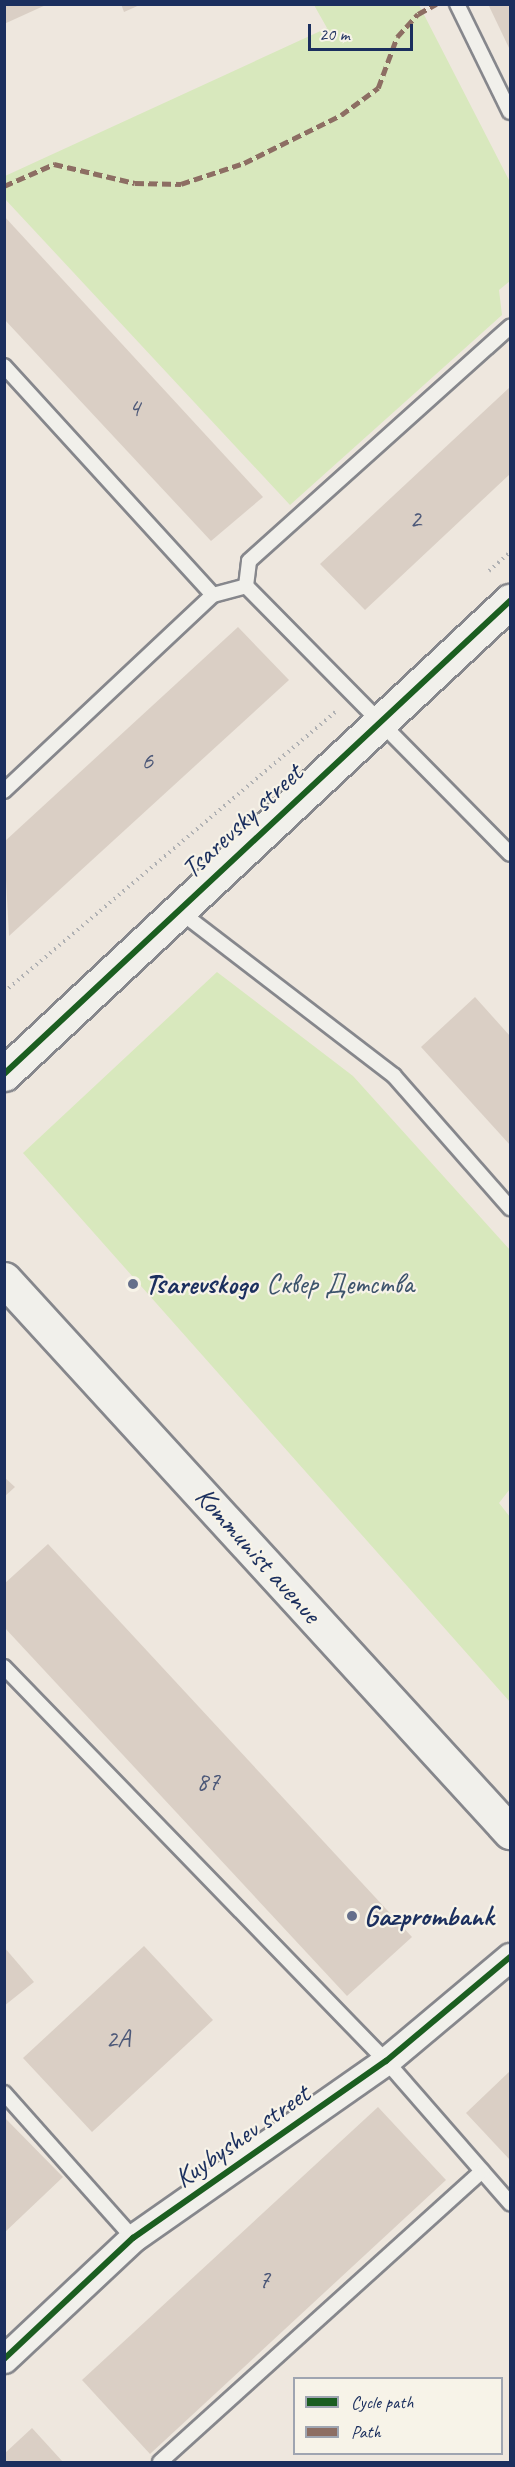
<!DOCTYPE html>
<meta charset="utf-8">
<style>
body{margin:0}
#map{position:relative;width:515px;height:2467px;overflow:hidden;background:#eee7de;font-family:Caveat,sans-serif}
div>[style]{position:absolute}
.green>*{inset:0;background:#d8e8bd}
.building>*{inset:0;background:#dacfc5}
.path>*{height:4px;margin-top:-2px;transform-origin:0;background:repeating-linear-gradient(90deg,#b0b1b3 0 1.5px,transparent 0 6px)}
.roads{filter:drop-shadow(2px 0 #86878c) drop-shadow(-2px 0 #86878c) drop-shadow(0 2px #86878c) drop-shadow(0 -2px #86878c)}
.lane>*{height:14px;margin:-7px;padding:0 7px;transform-origin:7px;border-radius:7px;background:#f1f0eb}
.street>*{height:27px;margin:-13.5px;padding:0 13.5px;transform-origin:13.5px;border-radius:13.5px;background:#f1f0eb}
.secondary>*{height:33px;margin:-16.5px;padding:0 16.5px;transform-origin:16.5px;border-radius:16.5px;background:#f1f0eb}
.primary>*{height:33px;margin:-16.5px;padding:0 16.5px;transform-origin:16.5px;border-radius:16.5px;background:#f1f0eb}
.quiet>*{height:4.5px;margin-top:-2.25px;transform-origin:0;background:repeating-linear-gradient(90deg,#8d6e63 0 9px,transparent 0 13.5px)}
.cycleway>*{height:6px;margin:-3px;padding:0 3px;transform-origin:3px;border-radius:3px;background:#1b5e20}
.dots>*{width:16px;height:16px;translate:-50% -50%;box-sizing:border-box;border:3px solid #f7f3e8;border-radius:50%}
span{translate:-50% -50%;white-space:nowrap;text-align:center;line-height:1.15;-webkit-text-stroke:4.5px #f7f3e8;paint-order:stroke}
.number-label{font-size:26px;color:#4c5878}
.number-label span{-webkit-text-stroke-width:0}
.street-label{font-size:28px;color:#1b2f5e}
.poi-label{font-size:28px;color:#1b2f5e;font-weight:700}
.left{translate:0 -50%;text-align:left}
.park-label{font-size:28px;color:#3d546c}
.frame{position:absolute;inset:0;border:6px solid #1b2f5e;pointer-events:none}
.legend{position:absolute;left:293px;top:2377px;width:210px;height:78px;box-sizing:border-box;background:#f7f3e8;border:2px solid #9fa5b1;margin:0;padding:8px 10px;list-style:none;font-size:18px;color:#1b2f5e}
.legend li{display:flex;align-items:center;gap:12px;height:30px}
.legend b{width:30px;border:2px solid #9fa5b1}
.scale{position:absolute;left:308px;top:24px;width:105px;height:27px;box-sizing:border-box;border:3px solid #1b2f5e;border-top:0;padding-left:8px;font-size:18px;line-height:21px;white-space:nowrap;color:#1b2f5e;-webkit-text-stroke:4px #f7f3e8;paint-order:stroke}
</style>
<div id="map">
<div class="green">
<div style="clip-path:polygon(314px 5px,419px 5px,510px 182px,510px 281px,499px 290px,502px 315px,290px 505px,5px 199px,5px 176px,327px 28px)"></div>
<div style="clip-path:polygon(217px 972px,353px 1076px,510px 1250px,510px 1489px,499px 1503px,510px 1517px,510px 1702px,23px 1153px)"></div>
</div>
<div class="building">
<div style="clip-path:polygon(4px 4px,48px 4px,4px 24px)"></div>
<div style="clip-path:polygon(121px 4px,142px 4px,124px 12px)"></div>
<div style="clip-path:polygon(488px 4px,510px 4px,510px 50px)"></div>
<div style="clip-path:polygon(4px 216px,263px 497px,211px 541px,4px 319px)"></div>
<div style="clip-path:polygon(510px 387px,510px 474px,365px 610px,320px 564px)"></div>
<div style="clip-path:polygon(238px 627px,289px 680px,9px 936px,4px 842px)"></div>
<div style="clip-path:polygon(475px 997px,510px 1036px,510px 1145px,421px 1047px)"></div>
<div style="clip-path:polygon(4px 1477px,15px 1487px,4px 1497px)"></div>
<div style="clip-path:polygon(48px 1544px,412px 1937px,347px 1996px,4px 1627px,4px 1584px)"></div>
<div style="clip-path:polygon(144px 1946px,213px 2020px,92px 2132px,23px 2058px)"></div>
<div style="clip-path:polygon(4px 1947px,34px 1982px,4px 2006px)"></div>
<div style="clip-path:polygon(510px 2071px,510px 2160px,466px 2113px)"></div>
<div style="clip-path:polygon(378px 2107px,446px 2180px,150px 2454px,82px 2380px)"></div>
<div style="clip-path:polygon(4px 2117px,63px 2177px,4px 2233px)"></div>
<div style="clip-path:polygon(32px 2428px,63px 2462px,4px 2462px,4px 2454px)"></div>
</div>
<div class="path">
<div style="left:489px;top:571px;width:28px;rotate:-42deg"></div>
<div style="left:4px;top:992px;width:434px;rotate:-40.2deg"></div>
</div>
<div class="roads">
<div class="lane">
<div style="left:457px;top:4px;width:120px;rotate:63.9deg"></div>
<div style="left:4px;top:366px;width:310px;rotate:47.6deg"></div>
<div style="left:246px;top:586px;width:25px;rotate:-83deg"></div>
<div style="left:249px;top:561px;width:351px;rotate:-41.9deg"></div>
<div style="left:4px;top:791px;width:287px;rotate:-43.2deg"></div>
<div style="left:213px;top:595px;width:34px;rotate:-15deg"></div>
<div style="left:246px;top:586px;width:376px;rotate:45.4deg"></div>
<div style="left:178px;top:910px;width:272px;rotate:37.5deg"></div>
<div style="left:394px;top:1076px;width:176px;rotate:48.7deg"></div>
<div style="left:4px;top:1667px;width:549px;rotate:45.89deg"></div>
<div style="left:386px;top:2061px;width:189px;rotate:48.9deg"></div>
<div style="left:4px;top:2093px;width:194px;rotate:48.3deg"></div>
<div style="left:160px;top:2462px;width:434px;rotate:-42.1deg"></div>
</div>
<div class="street">
<div style="left:4px;top:2359px;width:177px;rotate:-43.2deg"></div>
<div style="left:133px;top:2238px;width:309px;rotate:-35deg"></div>
<div style="left:386px;top:2061px;width:162px;rotate:-40deg"></div>
</div>
<div class="secondary">
<div style="left:4px;top:1074px;width:693px;rotate:-43.07deg"></div>
</div>
<div class="primary">
<div style="left:4px;top:1279px;width:750px;rotate:47.54deg"></div>
</div>
</div>
<div class="quiet">
<div style="left:4px;top:186px;width:55px;rotate:-23.7deg"></div>
<div style="left:54px;top:164px;width:83px;rotate:13.2deg"></div>
<div style="left:135px;top:183px;width:46px;rotate:1.2deg"></div>
<div style="left:181px;top:184px;width:66px;rotate:-18.4deg"></div>
<div style="left:244px;top:163px;width:108px;rotate:-26.3deg"></div>
<div style="left:341px;top:115px;width:46px;rotate:-36.1deg"></div>
<div style="left:378px;top:88px;width:54px;rotate:-69.6deg"></div>
<div style="left:397px;top:37px;width:31px;rotate:-48deg"></div>
<div style="left:418px;top:14px;width:21px;rotate:-29deg"></div>
</div>
<div class="cycleway">
<div style="left:4px;top:1074px;width:693px;rotate:-43.07deg"></div>
<div style="left:4px;top:2359px;width:177px;rotate:-43.2deg"></div>
<div style="left:133px;top:2238px;width:309px;rotate:-35deg"></div>
<div style="left:386px;top:2061px;width:162px;rotate:-40deg"></div>
</div>
<div class="dots">
<div style="left:133px;top:1284px;background:#656f8b"></div>
<div style="left:352px;top:1916px;background:#656f8b"></div>
</div>
<div class="number-label">
<span style="left:134px;top:408px">4</span>
<span style="left:415px;top:519px">2</span>
<span style="left:147px;top:761px">6</span>
<span style="left:208px;top:1782px">87</span>
<span style="left:118px;top:2039px">2А</span>
<span style="left:264px;top:2280px">7</span>
</div>
<div class="street-label">
<span style="left:242px;top:821px;rotate:-43deg">Tsarevsky street</span>
<span style="left:258px;top:1555px;rotate:48deg">Kommunist avenue</span>
<span style="left:242px;top:2136px;rotate:-35deg">Kuybyshev street</span>
</div>
<div class="poi-label">
<span class="left" style="left:145px;top:1284px">Tsarevskogo</span>
<span class="left" style="left:364px;top:1916px">Gazprombank</span>
</div>
<div class="park-label">
<span style="left:340px;top:1284px">Сквер Детства</span>
</div>
<div class="frame"></div>
<ul class="legend">
<li><b style="height:8px;background:#1b5e20"></b>Cycle path</li>
<li><b style="height:8px;background:#8d6e63"></b>Path</li>
</ul>
<div class="scale">20 m</div>
</div>
